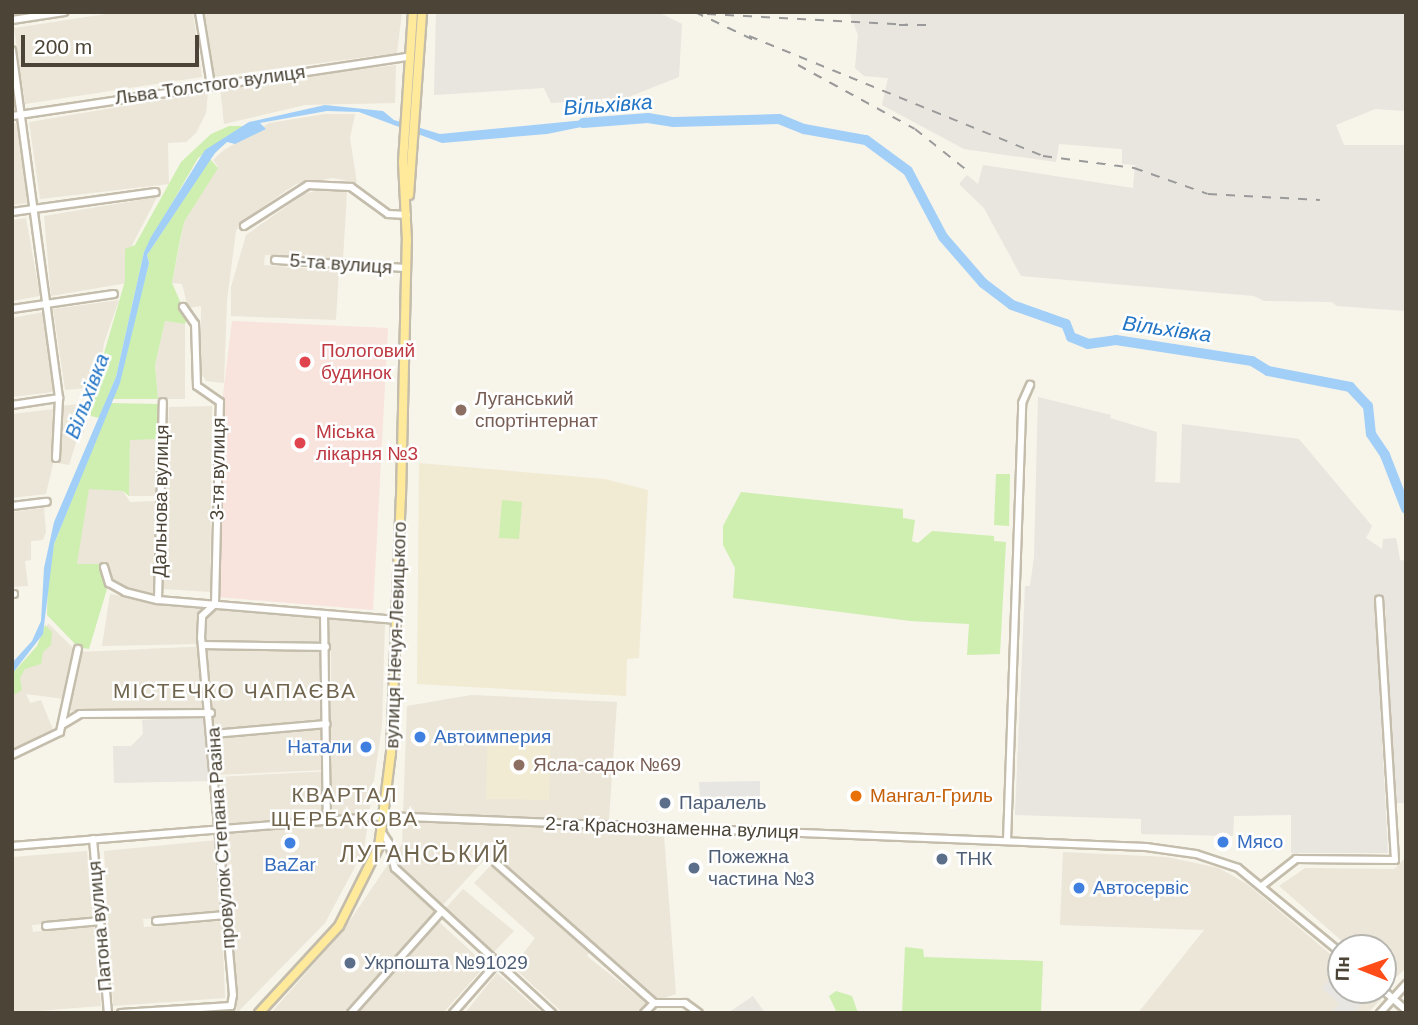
<!DOCTYPE html>
<meta charset="utf-8">
<style>
body{margin:0}
#map{position:relative;width:1418px;height:1025px;overflow:hidden;background:#f7f4ea;font-family:Helvetica,sans-serif}
div>[style]{position:absolute}
.residential>*{inset:0;background:#ebe6d8}
.industrial>*{inset:0;background:#e9e5df}
.education>*{inset:0;background:#f1ebd3}
.medical>*{inset:0;background:#f8e3dd}
.green>*{inset:0;background:#ceefb0}
.parking>*{inset:0;background:#e8e6e2}
.water>*{inset:0;background:#a2cff8}
.river>*{height:10px;margin:-5px;padding:0 5px;transform-origin:5px;border-radius:5px;background:#a2cff8}
.roads{filter:drop-shadow(2px 0 #c4bdac) drop-shadow(-2px 0 #c4bdac) drop-shadow(0 2px #c4bdac) drop-shadow(0 -2px #c4bdac)}
.minor>*{height:6px;margin:-3px;padding:0 3px;transform-origin:3px;border-radius:3px;background:#fff}
.major>*{height:8px;margin:-4px;padding:0 4px;transform-origin:4px;border-radius:4px;background:#ffea9b}
.rail>*{height:2px;margin-top:-1px;transform-origin:0;background:repeating-linear-gradient(90deg,#9a9a9a 0 9px,transparent 0 18px)}
.dots>*{width:19px;height:19px;translate:-50% -50%;box-sizing:border-box;border:4px solid #fff;border-radius:50%}
span{translate:-50% -50%;white-space:nowrap;text-align:center;line-height:1.15;-webkit-text-stroke:5px #fff;paint-order:stroke}
.street-label{font-size:19px;color:#4c4537}
.health-label{font-size:19px;color:#be3a42}
.left{translate:0 -50%;text-align:left}
.education-label{font-size:19px;color:#785e54}
.shop-label{font-size:19px;color:#366cbe}
.right{translate:-100% -50%;text-align:right}
.food-label{font-size:19px;color:#c56008}
.service-label{font-size:19px;color:#4e5e75}
.water-label{font-size:21px;color:#2375c5;font-style:italic}
.neighbourhood-label{font-size:21px;color:#70644d;letter-spacing:2px}
.quarter-label{font-size:23px;color:#70644d;letter-spacing:2px}
.frame{position:absolute;inset:0;border:14px solid #4c4537;pointer-events:none}
.north{position:absolute;left:1327px;top:934px;width:70px;height:70px;box-sizing:border-box;background:#fff;border:2px solid #b7b5af;border-radius:50%;rotate:271deg;font-size:19px;font-weight:700;line-height:28px;text-align:center;color:#4c4537}
.north::after{content:'';display:block;margin:auto;width:24px;height:32px;background:#ff4c19;clip-path:polygon(50% 0,100% 100%,50% 72%,0 100%)}
.scale{position:absolute;left:21px;top:35px;width:178px;height:32px;box-sizing:border-box;border:4px solid #4c4537;border-top:0;padding-left:9px;font-size:21px;line-height:24px;white-space:nowrap;color:#4c4537;-webkit-text-stroke:5px #fff;paint-order:stroke}
</style>
<div id="map">
<div class="residential">
<div style="clip-path:polygon(119px 12px,193px 12px,202px 77px,25px 104px,14px 28px)"></div>
<div style="clip-path:polygon(204px 12px,402px 12px,397px 53px,214px 77px)"></div>
<div style="clip-path:polygon(396px 65px,395px 103px,305px 105px,224px 124px,220px 87px)"></div>
<div style="clip-path:polygon(208px 92px,206px 113px,196px 133px,186px 142px,168px 143px,169px 184px,40px 199px,29px 122px)"></div>
<div style="clip-path:polygon(325px 114px,355px 114px,350px 138px,357px 183px,333px 178px,296px 184px,242px 221px,236px 231px,227px 300px,224px 383px,206px 381px,201px 373px,201px 306px,188px 308px,182px 284px,172px 283px,184px 222px,218px 167px,213px 160px,224px 150px,269px 123px)"></div>
<div style="clip-path:polygon(18px 123px,27px 203px,12px 205px,12px 124px)"></div>
<div style="clip-path:polygon(319px 190px,347px 192px,343px 260px,265px 255px,264px 265px,339px 271px,336px 320px,231px 316px,231px 287px,246px 235px,304px 194px)"></div>
<div style="clip-path:polygon(157px 197px,127px 255px,127px 283px,51px 296px,44px 216px)"></div>
<div style="clip-path:polygon(26px 218px,40px 296px,12px 301px,12px 220px)"></div>
<div style="clip-path:polygon(119px 300px,104px 343px,98px 387px,65px 390px,53px 309px)"></div>
<div style="clip-path:polygon(44px 312px,53px 392px,12px 397px,12px 318px)"></div>
<div style="clip-path:polygon(165px 321px,185px 324px,185px 399px,158px 399px,155px 365px)"></div>
<div style="clip-path:polygon(88px 403px,84px 433px,79px 433px,69px 465px,58px 463px,60px 406px)"></div>
<div style="clip-path:polygon(212px 406px,210px 592px,163px 589px,169px 407px)"></div>
<div style="clip-path:polygon(54px 409px,53px 464px,46px 494px,12px 498px,12px 414px)"></div>
<div style="clip-path:polygon(130px 439px,157px 439px,155px 496px,129px 496px)"></div>
<div style="clip-path:polygon(86px 488px,123px 491px,130px 502px,155px 501px,154px 594px,132px 591px,108px 578px,107px 564px,77px 564px)"></div>
<div style="clip-path:polygon(44px 508px,46px 532px,43px 540px,31px 541px,31px 560px,25px 561px,28px 586px,12px 587px,12px 512px)"></div>
<div style="clip-path:polygon(110px 594px,203px 609px,201px 644px,102px 646px)"></div>
<div style="clip-path:polygon(214px 607px,385px 622px,382px 725px,364px 850px,325px 923px,237px 1013px,217px 777px,331px 771px,331px 646px,205px 642px,204px 616px)"></div>
<div style="clip-path:polygon(48px 623px,73px 648px,64px 699px,26px 694px,30px 703px,41px 700px,54px 732px,12px 752px,12px 676px,40px 643px)"></div>
<div style="clip-path:polygon(210px 646px,325px 649px,325px 770px,217px 775px,212px 713px,68px 711px,79px 652px)"></div>
<div style="clip-path:polygon(471px 695px,617px 702px,609px 820px,663px 822px,676px 994px,655px 1001px,488px 856px,343px 1013px,271px 1013px,342px 932px,402px 844px,407px 706px)"></div>
<div style="clip-path:polygon(217px 840px,222px 913px,143px 919px,144px 927px,222px 921px,225px 998px,113px 1006px,104px 851px)"></div>
<div style="clip-path:polygon(87px 851px,93px 919px,32px 925px,33px 932px,94px 925px,101px 1006px,12px 1013px,12px 857px)"></div>
<div style="clip-path:polygon(1063px 852px,1167px 857px,1219px 868px,1247px 884px,1341px 963px,1341px 990px,1373px 990px,1382px 998px,1368px 1013px,1138px 1013px,1204px 930px,1060px 925px)"></div>
<div style="clip-path:polygon(1406px 857px,1406px 968px,1390px 983px,1383px 977px,1383px 948px,1350px 948px,1279px 886px,1305px 868px,1394px 869px)"></div>
<div style="clip-path:polygon(492px 864px,590px 951px,587px 956px,646px 1003px,636px 1013px,563px 1013px,513px 967px,535px 938px,474px 883px)"></div>
<div style="clip-path:polygon(463px 889px,514px 931px,493px 953px,444px 910px)"></div>
<div style="clip-path:polygon(438px 921px,486px 965px,443px 1013px,359px 1013px)"></div>
<div style="clip-path:polygon(497px 973px,542px 1013px,465px 1013px)"></div>
</div>
<div class="industrial">
<div style="clip-path:polygon(436px 12px,658px 12px,682px 24px,679px 77px,626px 98px,551px 103px,544px 88px,434px 95px)"></div>
<div style="clip-path:polygon(849px 12px,1406px 12px,1406px 111px,1375px 109px,1336px 125px,1344px 145px,1406px 145px,1406px 311px,1337px 306px,1332px 302px,1264px 301px,1254px 296px,1021px 276px,984px 208px,959px 184px,967px 175px,978px 184px,983px 165px,1133px 188px,1135px 165px,1122px 164px,1122px 149px,1059px 144px,1056px 162px,964px 149px,882px 105px,888px 78px,864px 76px,855px 68px,858px 35px)"></div>
<div style="clip-path:polygon(1038px 397px,1111px 415px,1110px 418px,1157px 432px,1155px 482px,1180px 483px,1182px 424px,1299px 439px,1372px 526px,1366px 538px,1382px 549px,1383px 539px,1396px 538px,1400px 560px,1406px 561px,1406px 803px,1396px 803px,1385px 604px,1375px 605px,1388px 853px,1291px 853px,1291px 815px,1234px 816px,1233px 836px,1141px 834px,1141px 819px,1015px 815px,1025px 586px,1030px 586px,1034px 557px)"></div>
<div style="clip-path:polygon(207px 716px,210px 781px,114px 783px,113px 746px,131px 746px,143px 734px,142px 720px)"></div>
<div style="clip-path:polygon(753px 996px,765px 1013px,728px 1013px)"></div>
</div>
<div class="education">
<div style="clip-path:polygon(419px 463px,605px 479px,648px 490px,639px 658px,627px 659px,626px 696px,417px 684px)"></div>
<div style="clip-path:polygon(488px 729px,551px 731px,549px 800px,486px 799px)"></div>
</div>
<div class="medical">
<div style="clip-path:polygon(232px 321px,388px 328px,373px 610px,217px 597px,222px 403px)"></div>
</div>
<div class="green">
<div style="clip-path:polygon(229px 126px,243px 126px,198px 158px,144px 252px,116px 377px,99px 418px,91px 416px,90px 403px,100px 388px,98px 374px,125px 281px,125px 249px,135px 245px,181px 162px,211px 134px)"></div>
<div style="clip-path:polygon(210px 159px,218px 168px,184px 222px,179px 245px,172px 283px,187px 317px,185px 324px,165px 321px,155px 365px,158px 399px,113px 399px,149px 263px,147px 255px)"></div>
<div style="clip-path:polygon(111px 403px,158px 404px,157px 439px,130px 440px,129px 496px,123px 491px,89px 489px,77px 564px,99px 564px,107px 589px,89px 649px,78px 647px,47px 615px,48px 573px,54px 544px)"></div>
<div style="clip-path:polygon(996px 474px,1010px 474px,1009px 526px,994px 525px)"></div>
<div style="clip-path:polygon(741px 492px,903px 509px,903px 518px,915px 520px,912px 541px,918px 543px,932px 531px,994px 536px,994px 541px,1006px 542px,1000px 654px,967px 655px,969px 624px,910px 621px,733px 598px,735px 568px,723px 545px,723px 526px)"></div>
<div style="clip-path:polygon(502px 500px,522px 502px,519px 539px,499px 538px)"></div>
<div style="clip-path:polygon(45px 625px,52px 632px,51px 645px,43px 652px,41px 664px,25px 669px,20px 678px,22px 690px,12px 696px,12px 674px,37px 646px)"></div>
<div style="clip-path:polygon(905px 947px,923px 949px,924px 957px,1043px 961px,1041px 1013px,902px 1013px)"></div>
<div style="clip-path:polygon(836px 991px,852px 996px,858px 1013px,837px 1013px,829px 996px)"></div>
</div>
<div class="parking">
<div style="clip-path:polygon(760px 781px,760px 796px,700px 797px,699px 782px)"></div>
<div style="clip-path:polygon(1338px 969px,1341px 990px,1362px 990px,1369px 995px,1354px 1013px,1331px 1013px,1339px 1003px,1322px 988px)"></div>
</div>
<div class="water">
<div style="clip-path:polygon(325px 105px,383px 111px,394px 120px,440px 134px,595px 119px,596px 124px,547px 134px,442px 143px,359px 112px,327px 111px,260px 123px,266px 129px,235px 144px,227px 142px,215px 153px,147px 255px,149px 263px,120px 383px,54px 544px,43px 634px,12px 674px,12px 663px,32px 641px,41px 621px,44px 568px,54px 522px,116px 377px,144px 252px,151px 237px,205px 150px,249px 122px)"></div>
</div>
<div class="river">
<div style="left:583px;top:123px;width:65px;rotate:-4.4deg"></div>
<div style="left:648px;top:118px;width:26px;rotate:9deg"></div>
<div style="left:674px;top:122px;width:105px;rotate:-1.6deg"></div>
<div style="left:779px;top:119px;width:27px;rotate:22deg"></div>
<div style="left:804px;top:129px;width:63px;rotate:10.1deg"></div>
<div style="left:866px;top:140px;width:52px;rotate:36.4deg"></div>
<div style="left:908px;top:171px;width:75px;rotate:62.1deg"></div>
<div style="left:943px;top:237px;width:61px;rotate:49deg"></div>
<div style="left:983px;top:283px;width:36px;rotate:37deg"></div>
<div style="left:1012px;top:305px;width:57px;rotate:19.4deg"></div>
<div style="left:1066px;top:324px;width:14px;rotate:69deg"></div>
<div style="left:1071px;top:337px;width:18px;rotate:22deg"></div>
<div style="left:1088px;top:344px;width:28px;rotate:-8deg"></div>
<div style="left:1116px;top:340px;width:138px;rotate:8.8deg"></div>
<div style="left:1252px;top:361px;width:19px;rotate:32deg"></div>
<div style="left:1268px;top:371px;width:84px;rotate:11deg"></div>
<div style="left:1350px;top:387px;width:26px;rotate:47deg"></div>
<div style="left:1368px;top:406px;width:28px;rotate:84deg"></div>
<div style="left:1371px;top:434px;width:25px;rotate:56deg"></div>
<div style="left:1385px;top:455px;width:58px;rotate:68.7deg"></div>
</div>
<div class="roads">
<div class="minor">
<div style="left:199px;top:12px;width:74px;rotate:80.7deg"></div>
<div style="left:12px;top:20px;width:53px;rotate:-8.7deg"></div>
<div style="left:12px;top:50px;width:351px;rotate:82.3deg"></div>
<div style="left:59px;top:398px;width:60px;rotate:92.9deg"></div>
<div style="left:12px;top:116px;width:401px;rotate:-8.5deg"></div>
<div style="left:12px;top:212px;width:145px;rotate:-7.9deg"></div>
<div style="left:244px;top:226px;width:76px;rotate:-32.6deg"></div>
<div style="left:308px;top:185px;width:43px;rotate:2.7deg"></div>
<div style="left:351px;top:187px;width:46px;rotate:36.1deg"></div>
<div style="left:388px;top:214px;width:19px;rotate:3deg"></div>
<div style="left:275px;top:260px;width:132px;rotate:3.5deg"></div>
<div style="left:12px;top:309px;width:103px;rotate:-8.4deg"></div>
<div style="left:12px;top:405px;width:48px;rotate:-8.5deg"></div>
<div style="left:12px;top:506px;width:35px;rotate:-7deg"></div>
<div style="left:104px;top:567px;width:17px;rotate:73deg"></div>
<div style="left:109px;top:583px;width:18px;rotate:29deg"></div>
<div style="left:125px;top:592px;width:34px;rotate:14deg"></div>
<div style="left:158px;top:600px;width:240px;rotate:4.8deg"></div>
<div style="left:12px;top:594px;width:2px"></div>
<div style="left:158px;top:600px;width:198px;rotate:-88.6deg"></div>
<div style="left:324px;top:614px;width:206px;rotate:89.2deg"></div>
<div style="left:204px;top:645px;width:122px;rotate:0.9deg"></div>
<div style="left:62px;top:725px;width:21px;rotate:-31deg"></div>
<div style="left:80px;top:714px;width:131px;rotate:-0.4deg"></div>
<div style="left:213px;top:734px;width:114px;rotate:-5deg"></div>
<div style="left:12px;top:755px;width:53px;rotate:-25.6deg"></div>
<div style="left:60px;top:732px;width:85px;rotate:-77.8deg"></div>
<div style="left:381px;top:831px;width:14px;rotate:56deg"></div>
<div style="left:389px;top:843px;width:26px;rotate:77deg"></div>
<div style="left:395px;top:868px;width:214px;rotate:42.7deg"></div>
<div style="left:93px;top:839px;width:175px;rotate:85.1deg"></div>
<div style="left:1007px;top:841px;width:438px;rotate:-88deg"></div>
<div style="left:1022px;top:403px;width:20px;rotate:-66deg"></div>
<div style="left:12px;top:846px;width:372px;rotate:-4.6deg"></div>
<div style="left:383px;top:816px;width:764px;rotate:2.33deg"></div>
<div style="left:1146px;top:847px;width:50px;rotate:8deg"></div>
<div style="left:1196px;top:854px;width:44px;rotate:18.4deg"></div>
<div style="left:1238px;top:868px;width:134px;rotate:39.5deg"></div>
<div style="left:496px;top:863px;width:211px;rotate:41.5deg"></div>
<div style="left:1263px;top:885px;width:42px;rotate:-38.2deg"></div>
<div style="left:1296px;top:859px;width:99px;rotate:0.6deg"></div>
<div style="left:1395px;top:860px;width:261px;rotate:-93.5deg"></div>
<div style="left:156px;top:921px;width:70px;rotate:-4.9deg"></div>
<div style="left:46px;top:926px;width:55px;rotate:-5.2deg"></div>
<div style="left:1383px;top:990px;width:30px;rotate:41deg"></div>
<div style="left:121px;top:1013px;width:110px;rotate:-3.6deg"></div>
<div style="left:231px;top:1006px;width:11px;rotate:-80deg"></div>
<div style="left:233px;top:995px;width:358px;rotate:-95.1deg"></div>
<div style="left:201px;top:638px;width:22px;rotate:-87deg"></div>
<div style="left:202px;top:616px;width:18px;rotate:-43deg"></div>
<div style="left:215px;top:604px;width:202px;rotate:-88.6deg"></div>
<div style="left:220px;top:402px;width:28px;rotate:-145deg"></div>
<div style="left:197px;top:386px;width:62px;rotate:-91.8deg"></div>
<div style="left:195px;top:324px;width:21px;rotate:-125deg"></div>
<div style="left:351px;top:1013px;width:135px;rotate:-48.3deg"></div>
<div style="left:453px;top:1013px;width:67px;rotate:-48.7deg"></div>
<div style="left:644px;top:1013px;width:14px;rotate:-45deg"></div>
<div style="left:654px;top:1003px;width:31px"></div>
<div style="left:685px;top:1003px;width:17px;rotate:36deg"></div>
<div style="left:1380px;top:1013px;width:39px;rotate:-48deg"></div>
</div>
<div class="major">
<div style="left:409px;top:195px;width:183px;rotate:-85.9deg"></div>
<div style="left:259px;top:1013px;width:118px;rotate:-47.4deg"></div>
<div style="left:339px;top:926px;width:89px;rotate:-63.4deg"></div>
<div style="left:379px;top:846px;width:30px;rotate:-82deg"></div>
<div style="left:383px;top:816px;width:64px;rotate:-82.8deg"></div>
<div style="left:391px;top:753px;width:256px;rotate:-87.8deg"></div>
<div style="left:401px;top:497px;width:256px;rotate:-88.7deg"></div>
<div style="left:407px;top:241px;width:79px;rotate:-92.9deg"></div>
<div style="left:403px;top:162px;width:150px;rotate:-86.2deg"></div>
</div>
</div>
<div class="rail">
<div style="left:695px;top:12px;width:70px;rotate:25.5deg"></div>
<div style="left:707px;top:14px;width:201px;rotate:3.1deg"></div>
<div style="left:899px;top:25px;width:35px"></div>
<div style="left:749px;top:36px;width:318px;rotate:22.2deg"></div>
<div style="left:1043px;top:156px;width:92px;rotate:7.5deg"></div>
<div style="left:1134px;top:168px;width:78px;rotate:19.4deg"></div>
<div style="left:1208px;top:194px;width:112px;rotate:3.1deg"></div>
<div style="left:798px;top:65px;width:133px;rotate:28.7deg"></div>
<div style="left:915px;top:129px;width:69px;rotate:38.5deg"></div>
</div>
<div class="dots">
<div style="left:305px;top:362px;background:#e0444e"></div>
<div style="left:461px;top:410px;background:#8d6e63"></div>
<div style="left:300px;top:443px;background:#e0444e"></div>
<div style="left:420px;top:737px;background:#3f7fe0"></div>
<div style="left:366px;top:747px;background:#3f7fe0"></div>
<div style="left:519px;top:765px;background:#8d6e63"></div>
<div style="left:856px;top:796px;background:#e8710a"></div>
<div style="left:665px;top:803px;background:#5c6f8a"></div>
<div style="left:1223px;top:842px;background:#3f7fe0"></div>
<div style="left:290px;top:843px;background:#3f7fe0"></div>
<div style="left:942px;top:859px;background:#5c6f8a"></div>
<div style="left:694px;top:868px;background:#5c6f8a"></div>
<div style="left:1079px;top:888px;background:#3f7fe0"></div>
<div style="left:350px;top:963px;background:#5c6f8a"></div>
</div>
<div class="street-label">
<span style="left:210px;top:85px;rotate:-8deg">Льва Толстого вулиця</span>
<span style="left:341px;top:264px;rotate:4deg">5-та вулиця</span>
<span style="left:218px;top:469px;rotate:-89deg">3-тя вулиця</span>
<span style="left:161px;top:501px;rotate:-89deg">Дальнова вулиця</span>
<span style="left:396px;top:635px;rotate:-88deg">вулиця Нечуя-Левицького</span>
<span style="left:672px;top:828px;rotate:2deg">2-га Краснознаменна вулиця</span>
<span style="left:221px;top:838px;rotate:-94deg">провулок Степана Разіна</span>
<span style="left:100px;top:926px;rotate:-95deg">Патона вулиця</span>
</div>
<div class="health-label">
<span class="left" style="left:321px;top:362px">Пологовий<br>будинок</span>
<span class="left" style="left:316px;top:443px">Міська<br>лікарня №3</span>
</div>
<div class="education-label">
<span class="left" style="left:475px;top:410px">Луганський<br>спортінтернат</span>
<span class="left" style="left:533px;top:765px">Ясла-садок №69</span>
</div>
<div class="shop-label">
<span class="left" style="left:434px;top:737px">Автоимперия</span>
<span class="right" style="left:352px;top:747px">Натали</span>
<span class="left" style="left:1237px;top:842px">Мясо</span>
<span style="left:290px;top:865px">BaZar</span>
<span class="left" style="left:1093px;top:888px">Автосервіс</span>
</div>
<div class="food-label">
<span class="left" style="left:870px;top:796px">Мангал-Гриль</span>
</div>
<div class="service-label">
<span class="left" style="left:679px;top:803px">Паралель</span>
<span class="left" style="left:708px;top:868px">Пожежна<br>частина №3</span>
<span class="left" style="left:956px;top:859px">ТНК</span>
<span class="left" style="left:364px;top:963px">Укрпошта №91029</span>
</div>
<div class="water-label">
<span style="left:608px;top:105px;rotate:-4deg">Вільхівка</span>
<span style="left:1167px;top:329px;rotate:8deg">Вільхівка</span>
<span style="left:87px;top:396px;rotate:-69deg">Вільхівка</span>
</div>
<div class="neighbourhood-label">
<span style="left:235px;top:691px">МІСТЕЧКО ЧАПАЄВА</span>
<span style="left:345px;top:807px">КВАРТАЛ<br>ЩЕРБАКОВА</span>
</div>
<div class="quarter-label">
<span style="left:425px;top:854px">ЛУГАНСЬКИЙ</span>
</div>
<div class="frame"></div>
<div class="north">Пн</div>
<div class="scale">200 m</div>
</div>
